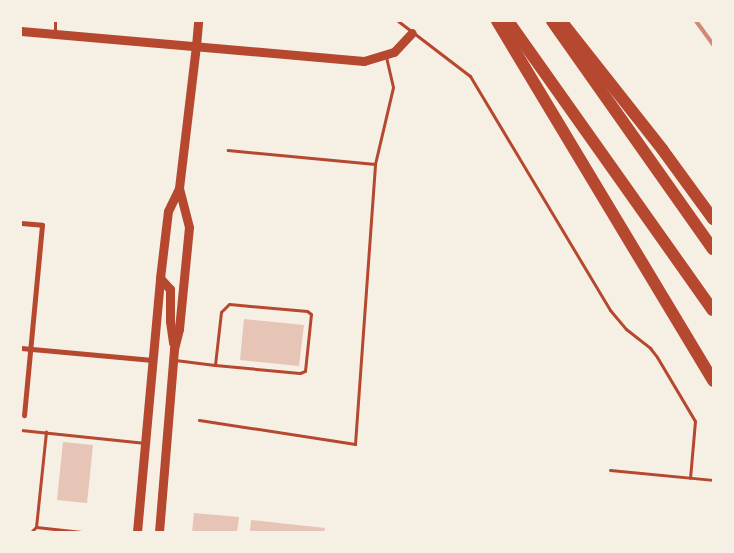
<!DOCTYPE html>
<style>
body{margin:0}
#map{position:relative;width:734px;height:553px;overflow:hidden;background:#f6efe4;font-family:Karla,sans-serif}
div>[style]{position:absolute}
.building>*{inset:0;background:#e6c5b7}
.service>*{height:3px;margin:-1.5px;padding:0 1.5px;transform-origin:1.5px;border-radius:1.5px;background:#b5482f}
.minor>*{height:5px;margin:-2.5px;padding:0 2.5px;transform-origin:2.5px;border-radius:2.5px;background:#b5482f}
.tertiary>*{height:9px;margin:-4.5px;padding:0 4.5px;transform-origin:4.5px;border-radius:4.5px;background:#b5482f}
.secondary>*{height:9px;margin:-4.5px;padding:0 4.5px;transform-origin:4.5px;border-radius:4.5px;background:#b5482f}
.motorway>*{height:12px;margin:-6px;padding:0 6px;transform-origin:6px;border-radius:6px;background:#b5482f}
.rail>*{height:4px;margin:-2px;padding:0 2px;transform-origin:2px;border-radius:2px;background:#cf8b77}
span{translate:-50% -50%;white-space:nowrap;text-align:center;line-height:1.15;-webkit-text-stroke:4px #f6efe4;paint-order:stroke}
.frame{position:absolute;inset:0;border:22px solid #f6efe4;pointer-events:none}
</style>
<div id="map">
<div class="building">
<div style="clip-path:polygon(244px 319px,304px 325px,299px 366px,240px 360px)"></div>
<div style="clip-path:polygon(63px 442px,93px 445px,87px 503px,57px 500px)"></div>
<div style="clip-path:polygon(194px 513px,239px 517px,237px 532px,192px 532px)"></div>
<div style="clip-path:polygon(251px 520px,325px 528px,324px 532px,250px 532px)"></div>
</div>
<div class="service">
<div style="left:398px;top:21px;width:91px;rotate:37.4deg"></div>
<div style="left:470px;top:76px;width:273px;rotate:59.1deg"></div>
<div style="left:610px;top:310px;width:25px;rotate:50deg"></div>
<div style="left:626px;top:329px;width:31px;rotate:38deg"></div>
<div style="left:650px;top:348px;width:11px;rotate:52deg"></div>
<div style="left:657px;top:357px;width:74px;rotate:59.3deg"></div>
<div style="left:695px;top:421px;width:57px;rotate:95deg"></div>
<div style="left:55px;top:33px;width:12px;rotate:-90deg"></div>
<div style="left:375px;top:164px;width:79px;rotate:-76.8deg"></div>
<div style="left:393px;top:87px;width:32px;rotate:-103deg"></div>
<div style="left:175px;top:360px;width:40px;rotate:7.1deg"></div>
<div style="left:215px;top:365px;width:85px;rotate:5.4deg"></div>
<div style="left:300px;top:373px;width:5px;rotate:-22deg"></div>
<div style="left:305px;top:371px;width:57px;rotate:-84deg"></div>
<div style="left:311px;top:314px;width:5px;rotate:-143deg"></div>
<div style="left:307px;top:311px;width:78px;rotate:-174.9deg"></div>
<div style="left:229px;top:304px;width:11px;rotate:135deg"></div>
<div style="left:221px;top:312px;width:53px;rotate:96.5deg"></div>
<div style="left:199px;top:420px;width:158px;rotate:8.7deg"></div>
<div style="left:355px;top:444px;width:281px;rotate:-85.9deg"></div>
<div style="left:375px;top:164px;width:148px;rotate:-174.6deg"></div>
<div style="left:21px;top:430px;width:125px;rotate:6deg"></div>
<div style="left:610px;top:470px;width:103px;rotate:5.5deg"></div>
<div style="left:36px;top:527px;width:96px;rotate:-84deg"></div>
<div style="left:31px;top:532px;width:7px;rotate:-45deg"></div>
<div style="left:36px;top:527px;width:46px;rotate:6.2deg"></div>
</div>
<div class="minor">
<div style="left:21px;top:223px;width:21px;rotate:5deg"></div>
<div style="left:42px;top:225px;width:191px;rotate:95.4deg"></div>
<div style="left:21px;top:348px;width:132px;rotate:5.2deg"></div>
</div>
<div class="tertiary">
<div style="left:21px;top:31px;width:344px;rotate:5deg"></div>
<div style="left:364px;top:61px;width:31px;rotate:-17deg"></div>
<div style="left:394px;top:52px;width:26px;rotate:-47deg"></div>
<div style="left:196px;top:46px;width:25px;rotate:-85deg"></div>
</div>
<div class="secondary">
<div style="left:160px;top:278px;width:15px;rotate:48deg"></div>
<div style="left:170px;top:289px;width:32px;rotate:90deg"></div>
<div style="left:170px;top:321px;width:22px;rotate:82deg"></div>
<div style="left:137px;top:532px;width:255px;rotate:-84.8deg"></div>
<div style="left:160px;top:278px;width:67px;rotate:-83.2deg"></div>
<div style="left:168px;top:211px;width:25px;rotate:-64deg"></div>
<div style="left:179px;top:188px;width:143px;rotate:-83.2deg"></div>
<div style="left:159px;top:532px;width:184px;rotate:-85.3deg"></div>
<div style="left:174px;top:349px;width:21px;rotate:-76deg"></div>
<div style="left:179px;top:329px;width:102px;rotate:-84.4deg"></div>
<div style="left:189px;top:227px;width:40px;rotate:-104.4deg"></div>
</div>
<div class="motorway">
<div style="left:497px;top:21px;width:420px;rotate:59deg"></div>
<div style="left:508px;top:21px;width:354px;rotate:54.7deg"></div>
<div style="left:552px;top:21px;width:279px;rotate:54.8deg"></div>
<div style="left:565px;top:26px;width:157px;rotate:51.7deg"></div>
<div style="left:662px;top:149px;width:87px;rotate:53.9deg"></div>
</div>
<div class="rail">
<div style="left:696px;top:21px;width:29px;rotate:54deg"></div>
</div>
<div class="frame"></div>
</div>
